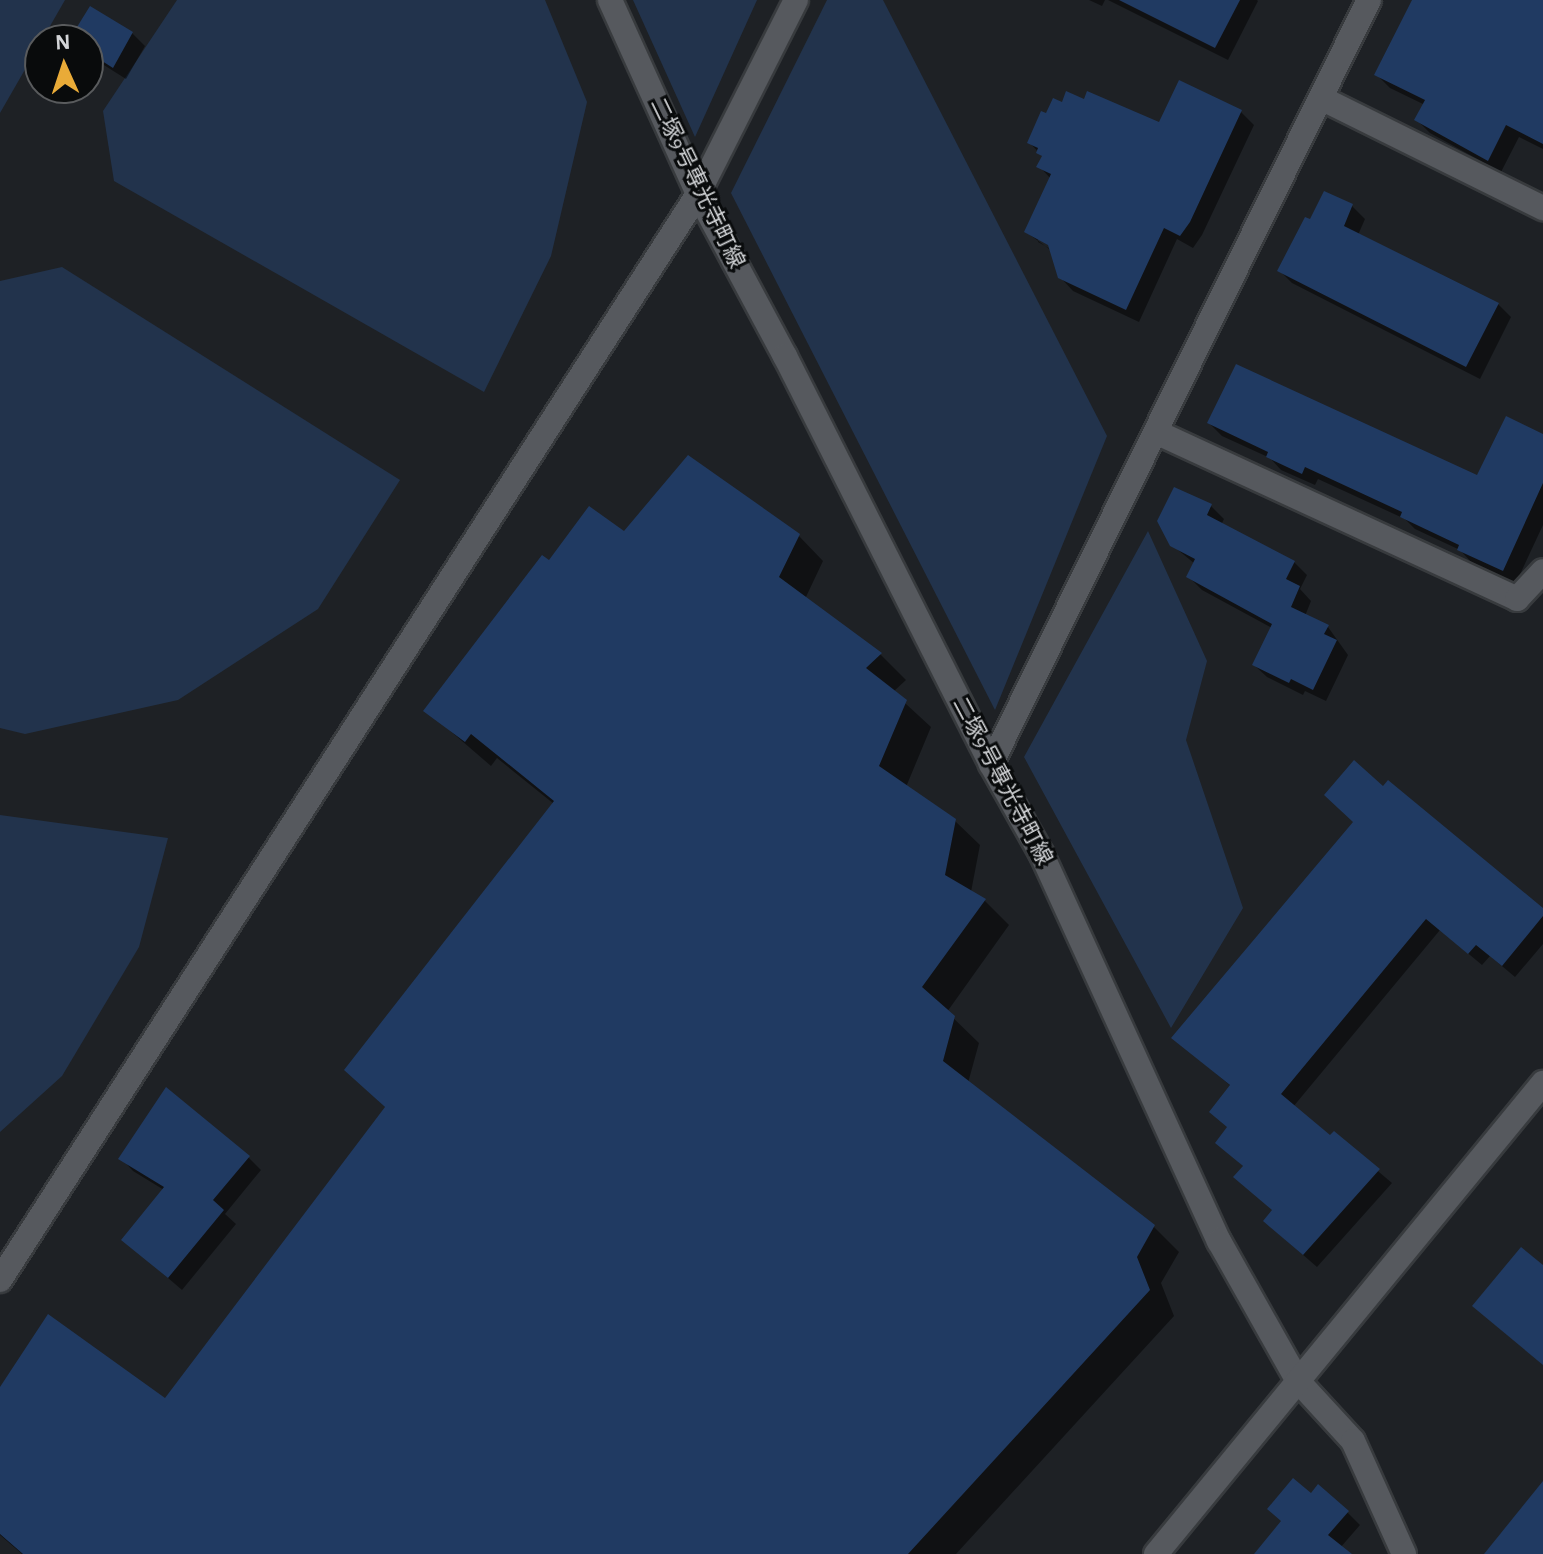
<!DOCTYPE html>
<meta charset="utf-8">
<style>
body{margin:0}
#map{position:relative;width:1543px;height:1554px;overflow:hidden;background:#1e2125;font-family:"Alegreya Sans","Noto Sans JP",sans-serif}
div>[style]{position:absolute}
.green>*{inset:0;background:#22334c}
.shadow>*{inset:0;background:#0007}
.building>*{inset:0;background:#203a62}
.roads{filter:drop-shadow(2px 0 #383b3e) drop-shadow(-2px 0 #383b3e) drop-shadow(0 2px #383b3e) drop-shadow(0 -2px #383b3e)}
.minor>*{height:24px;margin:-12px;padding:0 12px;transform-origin:12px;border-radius:12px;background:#56595e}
.tertiary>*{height:24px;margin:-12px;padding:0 12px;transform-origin:12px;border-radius:12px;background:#56595e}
span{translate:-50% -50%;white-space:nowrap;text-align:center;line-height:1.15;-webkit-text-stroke:6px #090b0c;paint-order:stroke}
.street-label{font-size:22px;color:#d2d4d7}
.north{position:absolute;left:24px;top:24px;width:80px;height:80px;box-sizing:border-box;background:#090b0c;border:2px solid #595b5d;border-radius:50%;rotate:357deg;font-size:22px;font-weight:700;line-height:32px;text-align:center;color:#d2d4d7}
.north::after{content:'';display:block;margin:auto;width:28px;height:36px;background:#e9ab38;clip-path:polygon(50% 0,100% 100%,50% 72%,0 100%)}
</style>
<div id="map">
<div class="green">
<div style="clip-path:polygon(0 0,65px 0,0 113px)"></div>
<div style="clip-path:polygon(177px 0,545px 0,587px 102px,551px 256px,484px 392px,114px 181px,103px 111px)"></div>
<div style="clip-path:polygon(633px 0,757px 0,695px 137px)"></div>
<div style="clip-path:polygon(827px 0,883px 0,1107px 436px,995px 710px,731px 193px)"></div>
<div style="clip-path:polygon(62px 267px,400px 480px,318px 609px,178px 700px,25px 734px,0 728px,0 281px)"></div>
<div style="clip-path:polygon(1148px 531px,1207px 661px,1186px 740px,1243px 908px,1171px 1028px,1024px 757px)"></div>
<div style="clip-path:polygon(0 815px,168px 838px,139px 947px,62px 1076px,0 1132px)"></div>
</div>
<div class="shadow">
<div style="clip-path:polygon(1089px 0,1105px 0,1102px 6px)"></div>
<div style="clip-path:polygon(1108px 0,1257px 0,1258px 1px,1228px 60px)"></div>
<div style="clip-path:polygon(1439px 0,1543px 0,1543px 149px,1519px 137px,1501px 172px,1430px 133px,1417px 120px,1425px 105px,1390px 88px,1377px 75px)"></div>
<div style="clip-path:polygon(132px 33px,145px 46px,126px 79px,88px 55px,88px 40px,72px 40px)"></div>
<div style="clip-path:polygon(evenodd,1241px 112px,1254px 125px,1202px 235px,1193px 248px,1177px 239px,1139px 322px,1073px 291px,1060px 277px,1052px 251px,1026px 232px,1051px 179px,1039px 166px,1043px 157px,1029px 142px,1241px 112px,1038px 238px,1058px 248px,1056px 252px,1038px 242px,1038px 238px)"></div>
<div style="clip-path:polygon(1352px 206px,1365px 219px,1358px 235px,1498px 304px,1511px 317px,1480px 379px,1292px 283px,1280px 271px)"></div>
<div style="clip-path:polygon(1209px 423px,1478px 478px,1543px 437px,1543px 525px,1516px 583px,1472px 563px,1460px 550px,1415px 529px,1405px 519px,1318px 479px,1315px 485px,1281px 470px,1270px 458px,1222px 436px)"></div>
<div style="clip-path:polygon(1211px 506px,1224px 519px,1221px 525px,1294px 562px,1307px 575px,1300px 589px,1311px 601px,1305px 616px,1328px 627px,1348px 655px,1326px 701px,1305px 691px,1303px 695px,1267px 677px,1254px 665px,1272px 628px,1202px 590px,1189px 577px,1195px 564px,1172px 545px)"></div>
<div style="clip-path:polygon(625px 534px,798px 535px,823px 561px,805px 599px,881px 655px,906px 680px,893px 692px,931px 727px,906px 787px,954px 820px,980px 845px,971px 892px,984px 900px,1009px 925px,947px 1012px,979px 1043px,968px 1083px,1154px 1227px,1179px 1252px,1161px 1283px,1174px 1316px,956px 1554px,22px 1554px,0 1535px,0 1391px,166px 1401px,387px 1109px,346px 1070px,554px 804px,497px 758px,491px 766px,426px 710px,550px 563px)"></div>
<div style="clip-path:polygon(1383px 789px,1543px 911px,1543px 944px,1515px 977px,1490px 956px,1482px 965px,1440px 930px,1293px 1107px,1331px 1138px,1334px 1134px,1392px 1183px,1317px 1267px,1279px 1234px,1274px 1211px,1244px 1167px,1218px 1143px,1229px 1128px,1232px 1087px,1173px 1038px)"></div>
<div style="clip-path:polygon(248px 1157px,261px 1170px,225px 1214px,236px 1224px,182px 1290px,124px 1240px,164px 1190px,133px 1171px,121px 1158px)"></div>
<div style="clip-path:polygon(1311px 1496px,1347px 1512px,1360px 1525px,1340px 1548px,1347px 1554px,1256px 1554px)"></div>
</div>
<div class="building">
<div style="clip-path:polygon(1119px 0,1240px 0,1215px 48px)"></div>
<div style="clip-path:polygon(1412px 0,1543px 0,1543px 144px,1506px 125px,1488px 161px,1414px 120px,1425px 100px,1374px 75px)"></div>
<div style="clip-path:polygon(90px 6px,133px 32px,113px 68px,88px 52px,88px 40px,69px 40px)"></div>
<div style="clip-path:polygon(1179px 80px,1242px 110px,1190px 222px,1180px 236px,1164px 228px,1126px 310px,1058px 278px,1048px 245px,1024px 232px,1051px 174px,1036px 167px,1042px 156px,1036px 153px,1038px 148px,1027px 143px,1041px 111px,1046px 113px,1053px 98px,1062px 102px,1066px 91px,1084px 99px,1087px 91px,1159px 122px)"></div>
<div style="clip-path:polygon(1324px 191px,1353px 204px,1344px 226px,1499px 303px,1466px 367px,1277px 271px,1305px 217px,1310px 219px)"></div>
<div style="clip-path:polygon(1236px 364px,1477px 475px,1506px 416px,1543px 434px,1543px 483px,1503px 571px,1457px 550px,1459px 545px,1400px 517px,1402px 512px,1305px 467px,1302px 474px,1266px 457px,1268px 452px,1207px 423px)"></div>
<div style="clip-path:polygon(688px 455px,800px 534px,779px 577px,882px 653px,866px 668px,907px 700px,879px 766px,956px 819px,945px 875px,986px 899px,922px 987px,955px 1016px,943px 1061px,1155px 1225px,1137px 1257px,1150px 1290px,908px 1554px,23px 1554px,0 1534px,0 1387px,48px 1314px,165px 1398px,385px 1107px,344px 1070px,554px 801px,471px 734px,465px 742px,423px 711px,542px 555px,549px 560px,589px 506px,624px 531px)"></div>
<div style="clip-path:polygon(1174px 487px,1212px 504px,1207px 515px,1295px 561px,1286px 579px,1300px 586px,1291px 607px,1329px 625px,1324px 634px,1337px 640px,1313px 690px,1291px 679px,1289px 683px,1252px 665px,1272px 624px,1186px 577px,1195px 559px,1170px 546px,1157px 521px)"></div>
<div style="clip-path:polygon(1354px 760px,1383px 786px,1388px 780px,1543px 908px,1543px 916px,1502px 966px,1476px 945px,1468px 954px,1426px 919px,1281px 1094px,1330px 1135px,1334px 1131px,1380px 1169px,1303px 1255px,1263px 1221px,1272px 1210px,1233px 1177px,1243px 1166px,1215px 1143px,1227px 1127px,1209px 1112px,1230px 1085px,1171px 1038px,1353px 822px,1324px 795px)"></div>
<div style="clip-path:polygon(166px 1087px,250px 1156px,213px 1200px,224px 1210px,168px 1278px,121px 1240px,164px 1187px,118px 1159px)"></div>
<div style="clip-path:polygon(1521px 1247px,1543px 1265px,1543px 1365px,1472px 1306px)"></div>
<div style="clip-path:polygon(1293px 1478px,1311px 1493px,1318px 1484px,1349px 1511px,1328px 1535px,1352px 1554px,1254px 1554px,1281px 1521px,1267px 1509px)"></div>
<div style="clip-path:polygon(1543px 1481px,1543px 1554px,1484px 1554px)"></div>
</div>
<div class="roads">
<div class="minor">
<div style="left:610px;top:0;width:213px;rotate:65.6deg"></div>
<div style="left:698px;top:194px;width:184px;rotate:61.8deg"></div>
<div style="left:785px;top:356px;width:457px;rotate:63.2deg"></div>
<div style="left:991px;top:764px;width:104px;rotate:60.7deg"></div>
<div style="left:1042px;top:855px;width:425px;rotate:65.4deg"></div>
<div style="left:1219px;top:1241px;width:161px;rotate:60.6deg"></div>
<div style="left:1298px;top:1381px;width:81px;rotate:47.5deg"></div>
<div style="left:1353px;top:1441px;width:124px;rotate:65.7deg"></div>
<div style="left:1321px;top:98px;width:248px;rotate:26.4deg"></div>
<div style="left:1156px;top:432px;width:398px;rotate:24.8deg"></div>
<div style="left:1517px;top:599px;width:38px;rotate:-47deg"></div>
<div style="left:991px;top:764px;width:852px;rotate:-63.68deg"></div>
<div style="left:0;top:1280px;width:1291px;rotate:-57.27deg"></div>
<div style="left:698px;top:194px;width:217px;rotate:-63.2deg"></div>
</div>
<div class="tertiary">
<div style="left:1156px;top:1554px;width:610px;rotate:-50.59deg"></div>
</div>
</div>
<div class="street-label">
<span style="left:697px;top:183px;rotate:64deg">二塚9号専光寺町線</span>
<span style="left:1002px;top:781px;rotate:62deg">二塚9号専光寺町線</span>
</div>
<div class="north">N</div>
</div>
